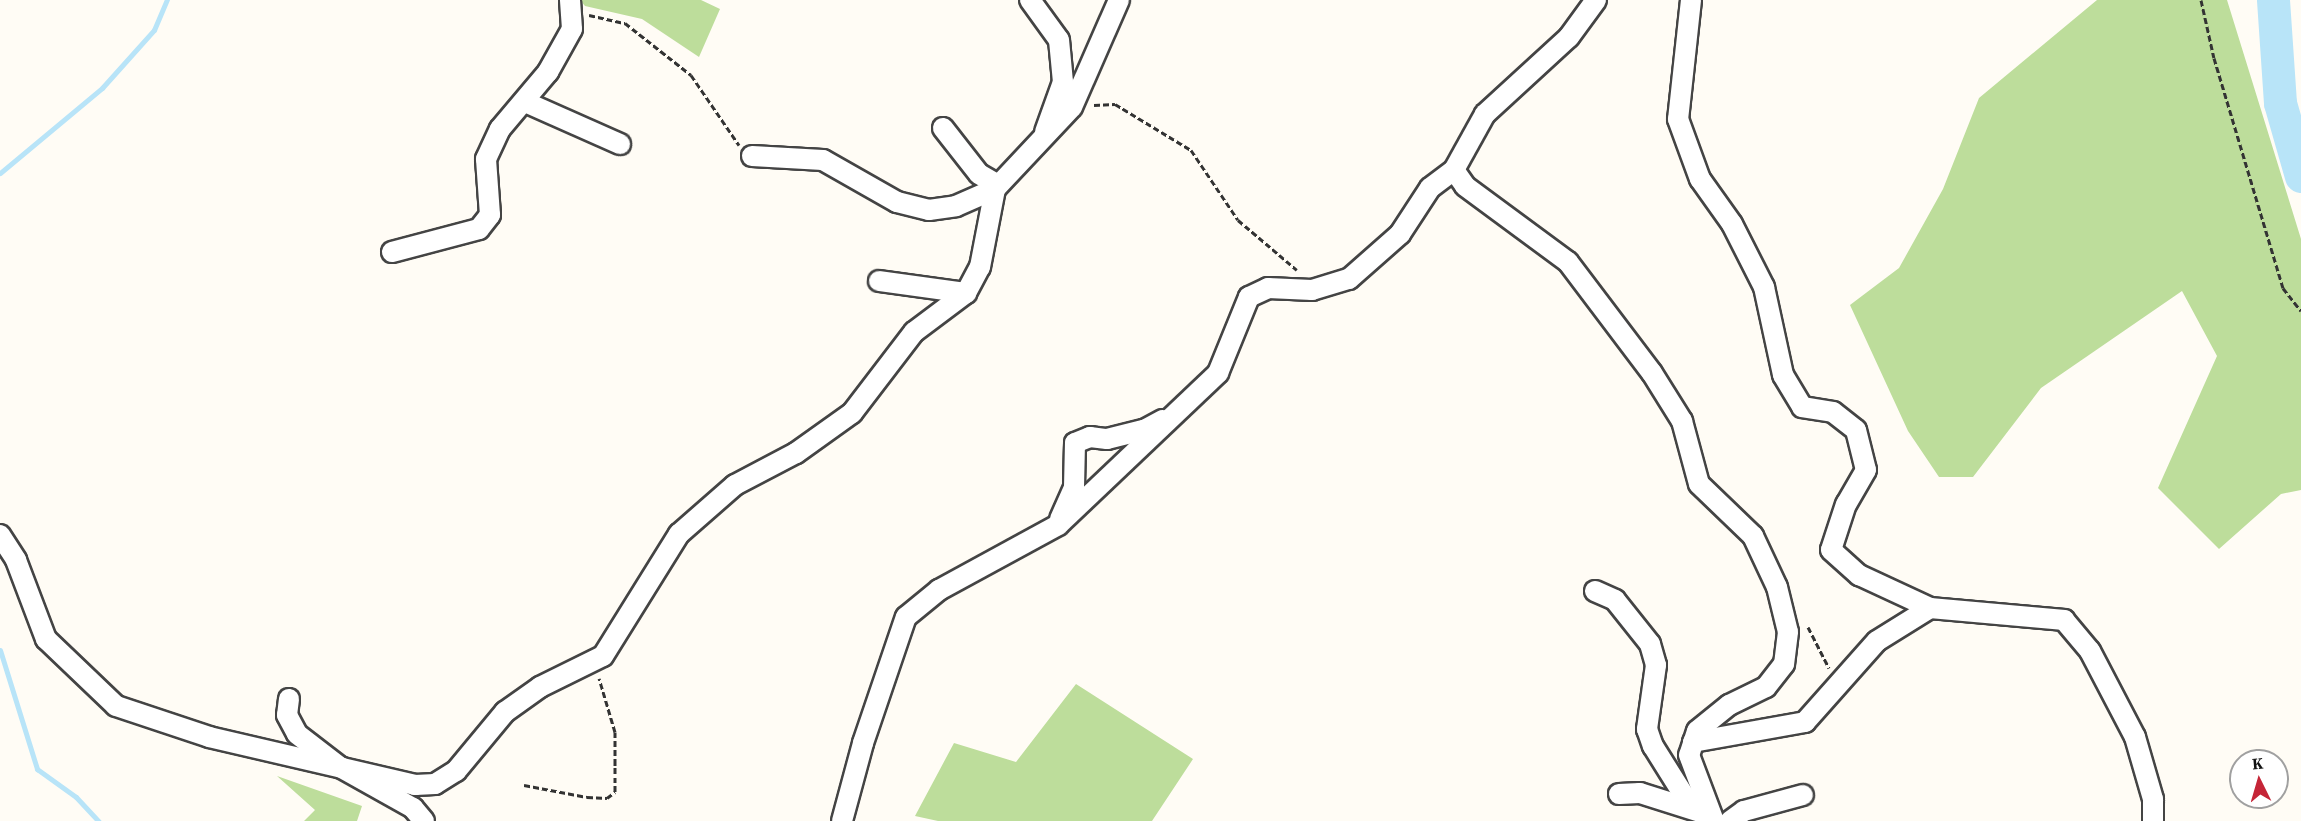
<!DOCTYPE html>
<style>
body{margin:0}
#map{position:relative;width:2301px;height:821px;overflow:hidden;background:#fffcf5;font-family:"Source Serif 4",serif}
div>[style]{position:absolute}
.forest>*{inset:0;background:#bddd9b}
.stream>*{height:5px;margin:-2.5px;padding:0 2.5px;transform-origin:2.5px;border-radius:2.5px;background:#b8e4f8}
.river>*{height:33px;margin:-16.5px;padding:0 16.5px;transform-origin:16.5px;border-radius:16.5px;background:#b8e4f8}
.path>*{height:3px;margin-top:-1.5px;transform-origin:0;background:repeating-linear-gradient(90deg,#333 0 6px,transparent 0 9px)}
.roads{filter:drop-shadow(2px 0 #444) drop-shadow(-2px 0 #444) drop-shadow(0 2px #444) drop-shadow(0 -2px #444)}
.street>*{height:20px;margin:-10px;padding:0 10px;transform-origin:10px;border-radius:10px;background:#fff}
span{translate:-50% -50%;white-space:nowrap;text-align:center;line-height:1.15;-webkit-text-stroke:6px #fff;paint-order:stroke}
.north{position:absolute;left:2229px;top:749px;width:60px;height:60px;box-sizing:border-box;background:#fff;border:2px solid #a0a0a0;border-radius:50%;rotate:355deg;font-size:16px;font-weight:700;line-height:24px;text-align:center;color:#111}
.north::after{content:'';display:block;margin:auto;width:21px;height:27px;background:#c52537;clip-path:polygon(50% 0,100% 100%,50% 72%,0 100%)}
</style>
<div id="map">
<div class="forest">
<div style="clip-path:polygon(580px 0,701px 0,720px 9px,699px 57px,642px 19px,585px 6px)"></div>
<div style="clip-path:polygon(2097px 0,2227px 0,2301px 239px,2301px 490px,2281px 494px,2219px 549px,2158px 488px,2217px 356px,2182px 291px,2041px 388px,1973px 477px,1939px 477px,1908px 431px,1850px 305px,1899px 268px,1943px 189px,1979px 98px)"></div>
<div style="clip-path:polygon(1076px 684px,1193px 759px,1152px 821px,938px 821px,915px 816px,954px 743px,1016px 762px)"></div>
<div style="clip-path:polygon(277px 776px,362px 806px,357px 821px,304px 821px,315px 810px)"></div>
</div>
<div class="stream">
<div style="left:0;top:173px;width:133px;rotate:-39.8deg"></div>
<div style="left:102px;top:88px;width:78px;rotate:-48.1deg"></div>
<div style="left:154px;top:30px;width:33px;rotate:-67deg"></div>
<div style="left:0;top:650px;width:125px;rotate:72.7deg"></div>
<div style="left:37px;top:769px;width:48px;rotate:35.7deg"></div>
<div style="left:76px;top:797px;width:33px;rotate:47deg"></div>
</div>
<div class="river">
<div style="left:2273px;top:0;width:103px;rotate:86.1deg"></div>
<div style="left:2280px;top:103px;width:76px;rotate:74deg"></div>
</div>
<div class="path">
<div style="left:2201px;top:0;width:59px;rotate:77.4deg"></div>
<div style="left:2214px;top:58px;width:240px;rotate:73.3deg"></div>
<div style="left:2283px;top:288px;width:29px;rotate:52deg"></div>
<div style="left:589px;top:15px;width:37px;rotate:13deg"></div>
<div style="left:625px;top:23px;width:84px;rotate:38.2deg"></div>
<div style="left:691px;top:75px;width:85px;rotate:55.6deg"></div>
<div style="left:1094px;top:105px;width:21px;rotate:-3deg"></div>
<div style="left:1115px;top:104px;width:89px;rotate:31.2deg"></div>
<div style="left:1191px;top:150px;width:84px;rotate:56.1deg"></div>
<div style="left:1238px;top:220px;width:77px;rotate:40.3deg"></div>
<div style="left:1808px;top:627px;width:46px;rotate:62.9deg"></div>
<div style="left:524px;top:785px;width:64px;rotate:10.8deg"></div>
<div style="left:587px;top:797px;width:20px;rotate:3deg"></div>
<div style="left:607px;top:798px;width:10px;rotate:-37deg"></div>
<div style="left:615px;top:792px;width:60px;rotate:-90deg"></div>
<div style="left:615px;top:732px;width:56px;rotate:-106.5deg"></div>
</div>
<div class="roads">
<div class="street">
<div style="left:1030px;top:0;width:49px;rotate:54.1deg"></div>
<div style="left:1059px;top:40px;width:42px;rotate:84.6deg"></div>
<div style="left:1063px;top:82px;width:53px;rotate:109.8deg"></div>
<div style="left:1596px;top:0;width:46px;rotate:126.1deg"></div>
<div style="left:1569px;top:37px;width:114px;rotate:137.5deg"></div>
<div style="left:1485px;top:114px;width:64px;rotate:119deg"></div>
<div style="left:1454px;top:170px;width:19px;rotate:55deg"></div>
<div style="left:1465px;top:186px;width:128px;rotate:36.4deg"></div>
<div style="left:1568px;top:262px;width:139px;rotate:52.9deg"></div>
<div style="left:1652px;top:373px;width:57px;rotate:58deg"></div>
<div style="left:1682px;top:421px;width:65px;rotate:74.9deg"></div>
<div style="left:1699px;top:484px;width:75px;rotate:43.9deg"></div>
<div style="left:1753px;top:536px;width:56px;rotate:64.8deg"></div>
<div style="left:1777px;top:587px;width:46px;rotate:76.3deg"></div>
<div style="left:1788px;top:632px;width:32px;rotate:97deg"></div>
<div style="left:1784px;top:664px;width:29px;rotate:128deg"></div>
<div style="left:1766px;top:687px;width:41px;rotate:154.1deg"></div>
<div style="left:1729px;top:705px;width:41px;rotate:140.9deg"></div>
<div style="left:1697px;top:731px;width:25px;rotate:108deg"></div>
<div style="left:1689px;top:755px;width:71px;rotate:69.3deg"></div>
<div style="left:1691px;top:0;width:120px;rotate:96.2deg"></div>
<div style="left:1678px;top:119px;width:64px;rotate:69.9deg"></div>
<div style="left:1700px;top:179px;width:55px;rotate:54.6deg"></div>
<div style="left:1732px;top:224px;width:71px;rotate:63.1deg"></div>
<div style="left:1764px;top:287px;width:90px;rotate:77.8deg"></div>
<div style="left:1783px;top:375px;width:37px;rotate:59deg"></div>
<div style="left:1802px;top:407px;width:31px;rotate:9deg"></div>
<div style="left:1833px;top:412px;width:29px;rotate:38deg"></div>
<div style="left:1856px;top:430px;width:41px;rotate:76deg"></div>
<div style="left:1866px;top:470px;width:39px;rotate:120deg"></div>
<div style="left:1846px;top:504px;width:48px;rotate:108.1deg"></div>
<div style="left:1831px;top:550px;width:38px;rotate:42deg"></div>
<div style="left:1859px;top:575px;width:78px;rotate:24.9deg"></div>
<div style="left:525px;top:102px;width:104px;rotate:23.9deg"></div>
<div style="left:943px;top:128px;width:58px;rotate:52deg"></div>
<div style="left:979px;top:174px;width:22px;rotate:30deg"></div>
<div style="left:752px;top:156px;width:71px;rotate:3.2deg"></div>
<div style="left:823px;top:160px;width:85px;rotate:29.6deg"></div>
<div style="left:897px;top:202px;width:33px;rotate:14deg"></div>
<div style="left:929px;top:210px;width:27px;rotate:-8deg"></div>
<div style="left:956px;top:206px;width:43px;rotate:-23.6deg"></div>
<div style="left:392px;top:252px;width:90px;rotate:-14.8deg"></div>
<div style="left:479px;top:229px;width:18px;rotate:-52deg"></div>
<div style="left:490px;top:215px;width:56px;rotate:-94.1deg"></div>
<div style="left:486px;top:159px;width:33px;rotate:-65deg"></div>
<div style="left:500px;top:129px;width:75px;rotate:-49.9deg"></div>
<div style="left:548px;top:72px;width:49px;rotate:-60.8deg"></div>
<div style="left:572px;top:29px;width:29px;rotate:-94deg"></div>
<div style="left:879px;top:281px;width:88px;rotate:7.9deg"></div>
<div style="left:1060px;top:519px;width:35px;rotate:-66deg"></div>
<div style="left:1074px;top:487px;width:44px;rotate:-88.7deg"></div>
<div style="left:1075px;top:443px;width:16px;rotate:-22deg"></div>
<div style="left:1090px;top:437px;width:17px;rotate:7deg"></div>
<div style="left:1107px;top:439px;width:38px;rotate:-14deg"></div>
<div style="left:1144px;top:430px;width:21px;rotate:-28deg"></div>
<div style="left:0;top:535px;width:30px;rotate:57deg"></div>
<div style="left:16px;top:560px;width:85px;rotate:69.2deg"></div>
<div style="left:46px;top:639px;width:97px;rotate:43.7deg"></div>
<div style="left:116px;top:706px;width:98px;rotate:18.4deg"></div>
<div style="left:209px;top:737px;width:212px;rotate:13.1deg"></div>
<div style="left:415px;top:785px;width:20px;rotate:-3deg"></div>
<div style="left:435px;top:784px;width:25px;rotate:-32deg"></div>
<div style="left:456px;top:771px;width:77px;rotate:-50.3deg"></div>
<div style="left:505px;top:712px;width:43px;rotate:-35.5deg"></div>
<div style="left:540px;top:687px;width:70px;rotate:-26.2deg"></div>
<div style="left:603px;top:656px;width:144px;rotate:-58.1deg"></div>
<div style="left:679px;top:534px;width:74px;rotate:-41.2deg"></div>
<div style="left:735px;top:485px;width:69px;rotate:-27.7deg"></div>
<div style="left:796px;top:453px;width:69px;rotate:-35.5deg"></div>
<div style="left:852px;top:413px;width:102px;rotate:-52.6deg"></div>
<div style="left:914px;top:332px;width:65px;rotate:-36.9deg"></div>
<div style="left:966px;top:293px;width:30px;rotate:-62deg"></div>
<div style="left:980px;top:267px;width:79px;rotate:-79.1deg"></div>
<div style="left:995px;top:189px;width:112px;rotate:-46.8deg"></div>
<div style="left:1072px;top:107px;width:117px;rotate:-66.3deg"></div>
<div style="left:1595px;top:591px;width:22px;rotate:24deg"></div>
<div style="left:1615px;top:600px;width:56px;rotate:51.5deg"></div>
<div style="left:1650px;top:644px;width:22px;rotate:74deg"></div>
<div style="left:1656px;top:665px;width:65px;rotate:98deg"></div>
<div style="left:1647px;top:729px;width:18px;rotate:71deg"></div>
<div style="left:1653px;top:746px;width:60px;rotate:57.9deg"></div>
<div style="left:1685px;top:797px;width:30px;rotate:41deg"></div>
<div style="left:289px;top:699px;width:16px;rotate:97deg"></div>
<div style="left:287px;top:715px;width:21px;rotate:62deg"></div>
<div style="left:297px;top:734px;width:54px;rotate:37.5deg"></div>
<div style="left:340px;top:767px;width:84px;rotate:29.3deg"></div>
<div style="left:413px;top:808px;width:17px;rotate:50deg"></div>
<div style="left:1693px;top:742px;width:114px;rotate:-10.1deg"></div>
<div style="left:1805px;top:722px;width:108px;rotate:-48.4deg"></div>
<div style="left:1877px;top:641px;width:62px;rotate:-31.9deg"></div>
<div style="left:1930px;top:608px;width:135px;rotate:5.1deg"></div>
<div style="left:2064px;top:620px;width:40px;rotate:50deg"></div>
<div style="left:2090px;top:651px;width:97px;rotate:62.4deg"></div>
<div style="left:2135px;top:737px;width:65px;rotate:73.8deg"></div>
<div style="left:2153px;top:799px;width:22px;rotate:90deg"></div>
<div style="left:1619px;top:794px;width:21px;rotate:-3deg"></div>
<div style="left:1640px;top:793px;width:63px;rotate:17.6deg"></div>
<div style="left:842px;top:821px;width:81px;rotate:-74.9deg"></div>
<div style="left:863px;top:743px;width:133px;rotate:-71.2deg"></div>
<div style="left:906px;top:617px;width:43px;rotate:-39.3deg"></div>
<div style="left:939px;top:590px;width:136px;rotate:-28.6deg"></div>
<div style="left:1058px;top:525px;width:221px;rotate:-43.5deg"></div>
<div style="left:1218px;top:373px;width:82px;rotate:-67.8deg"></div>
<div style="left:1249px;top:297px;width:21px;rotate:-25deg"></div>
<div style="left:1268px;top:288px;width:44px;rotate:2.6deg"></div>
<div style="left:1312px;top:290px;width:39px;rotate:-17deg"></div>
<div style="left:1349px;top:279px;width:68px;rotate:-41.4deg"></div>
<div style="left:1400px;top:234px;width:55px;rotate:-56.9deg"></div>
<div style="left:1430px;top:188px;width:30px;rotate:-37deg"></div>
<div style="left:1730px;top:821px;width:17px;rotate:-36deg"></div>
<div style="left:1744px;top:811px;width:61px;rotate:-15.2deg"></div>
</div>
</div>
<div class="north">K</div>
</div>
